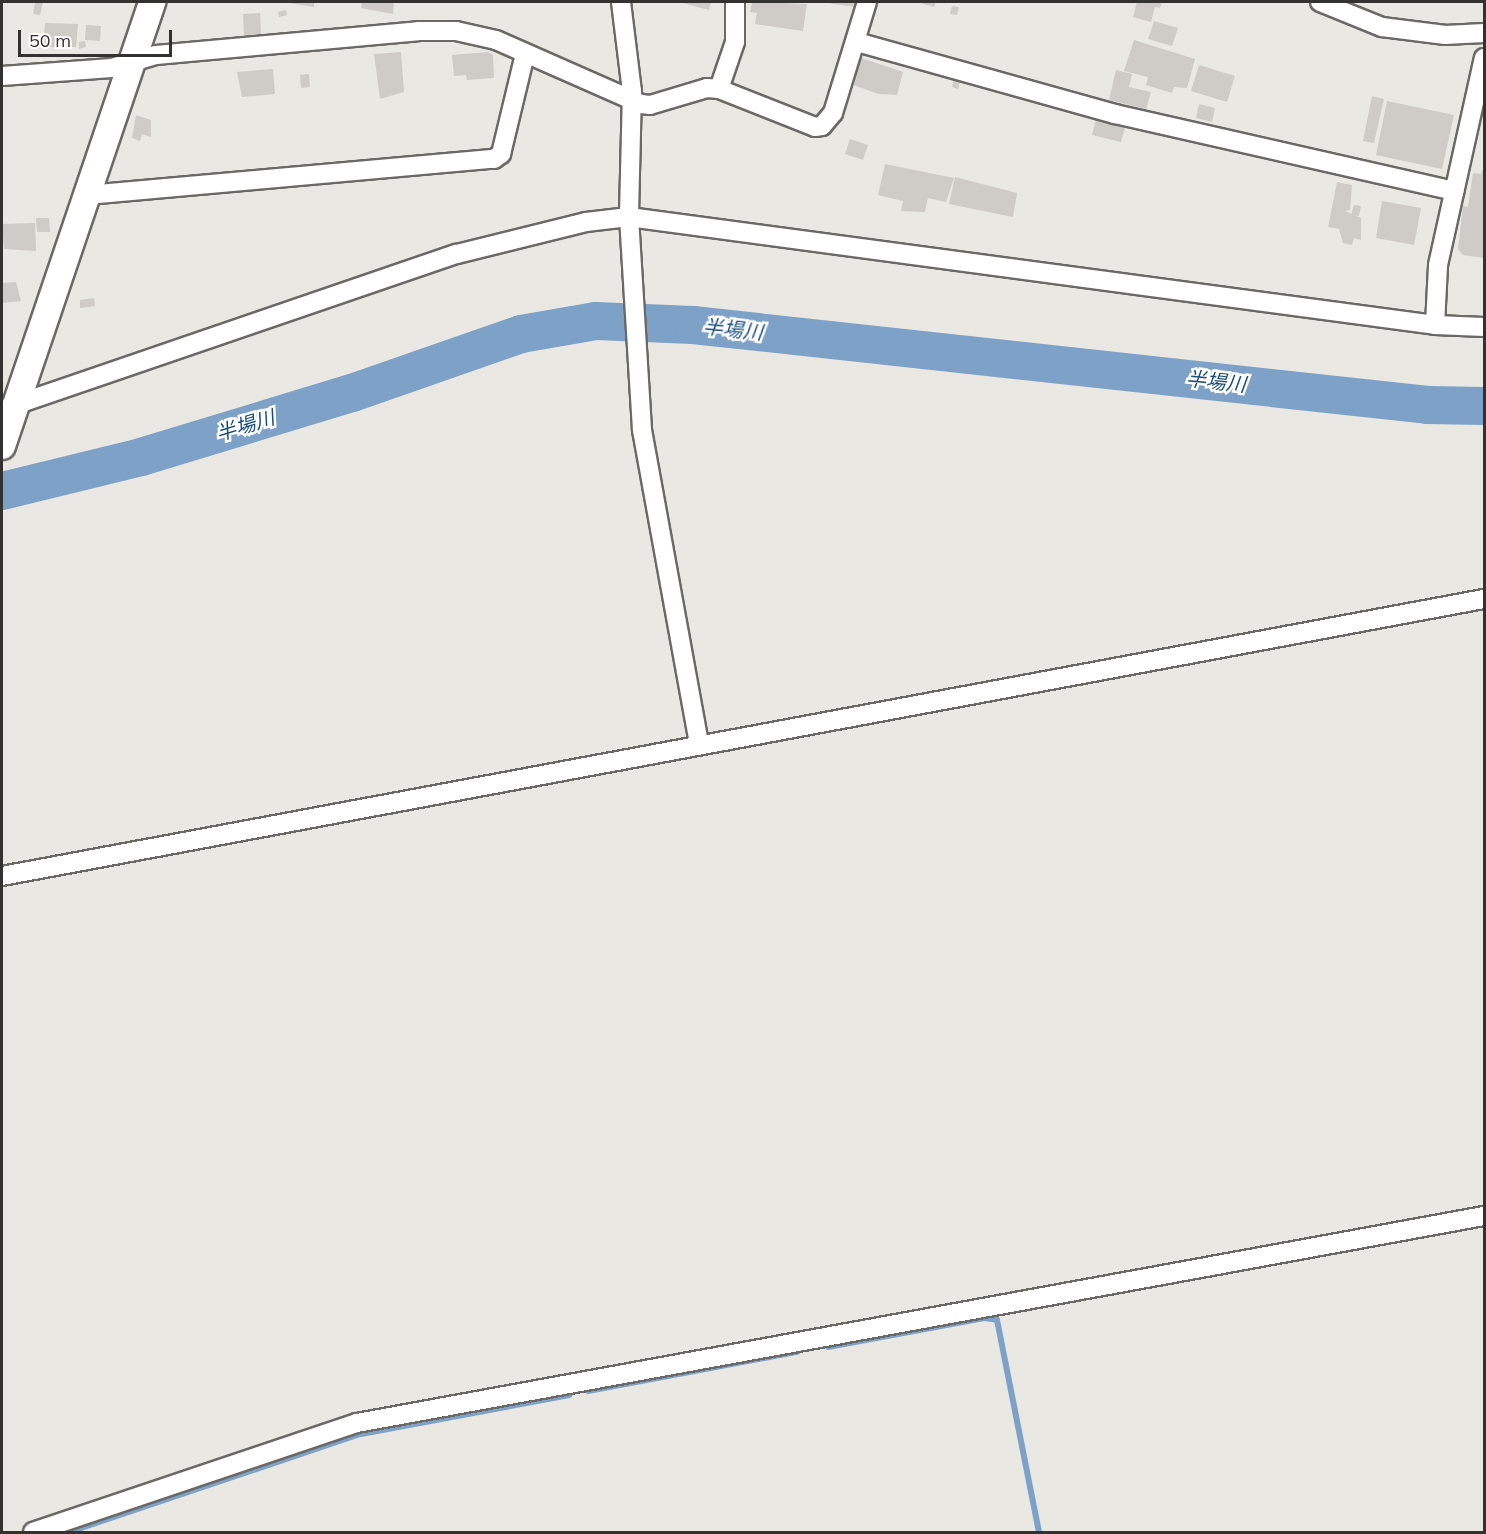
<!DOCTYPE html>
<meta charset="utf-8">
<style>
body{margin:0}
#map{position:relative;width:1486px;height:1534px;overflow:hidden;background:#eae8e2;font-family:Mulish,"Noto Sans JP",sans-serif}
div>[style]{position:absolute}
.stream>*{height:6px;margin:-3px;padding:0 3px;transform-origin:3px;border-radius:3px;background:#7da1c7}
.river>*{height:38px;margin:-19px;padding:0 19px;transform-origin:19px;border-radius:19px;background:#7da1c7}
.building>*{inset:0;background:#cfcbc7}
.roads{filter:drop-shadow(2px 0 #6b6965) drop-shadow(-2px 0 #6b6965) drop-shadow(0 2px #6b6965) drop-shadow(0 -2px #6b6965)}
.street>*{height:18px;margin:-9px;padding:0 9px;transform-origin:9px;border-radius:9px;background:#fff}
.secondary>*{height:26px;margin:-13px;padding:0 13px;transform-origin:13px;border-radius:13px;background:#fff}
span{translate:-50% -50%;white-space:nowrap;text-align:center;line-height:1.15;-webkit-text-stroke:5px #fff;paint-order:stroke}
.water-label{font-size:20px;color:#184c7d;font-style:italic}
.frame{position:absolute;inset:0;border:3px solid #333230;pointer-events:none}
.scale{position:absolute;left:18px;top:30px;width:154px;height:27px;box-sizing:border-box;border:3px solid #333230;border-top:0;padding-left:8px;font-size:18px;line-height:21px;white-space:nowrap;color:#333230;-webkit-text-stroke:4px #fff;paint-order:stroke}
</style>
<div id="map">
<div class="stream">
<div style="left:828px;top:1347px;width:160px;rotate:-10.5deg"></div>
<div style="left:985px;top:1318px;width:12px;rotate:9deg"></div>
<div style="left:997px;top:1320px;width:216px;rotate:78.8deg"></div>
<div style="left:588px;top:1391px;width:213px;rotate:-10.6deg"></div>
<div style="left:69px;top:1532px;width:308px;rotate:-18.6deg"></div>
<div style="left:361px;top:1434px;width:212px;rotate:-10.6deg"></div>
</div>
<div class="river">
<div style="left:2px;top:491px;width:143px;rotate:-13.7deg"></div>
<div style="left:141px;top:457px;width:220px;rotate:-16.9deg"></div>
<div style="left:352px;top:393px;width:179px;rotate:-19.2deg"></div>
<div style="left:521px;top:334px;width:76px;rotate:-9.8deg"></div>
<div style="left:596px;top:321px;width:97px;rotate:2.4deg"></div>
<div style="left:693px;top:325px;width:739px;rotate:6.21deg"></div>
<div style="left:1428px;top:405px;width:56px;rotate:1deg"></div>
</div>
<div class="building">
<div style="clip-path:polygon(35px 2px,43px 2px,40px 15px,33px 14px)"></div>
<div style="clip-path:polygon(283px 2px,314px 2px,314px 7px)"></div>
<div style="clip-path:polygon(362px 2px,394px 2px,393px 14px,361px 8px)"></div>
<div style="clip-path:polygon(679px 2px,711px 2px,709px 10px)"></div>
<div style="clip-path:polygon(752px 2px,807px 4px,803px 31px,755px 24px,757px 13px,750px 12px)"></div>
<div style="clip-path:polygon(822px 2px,855px 2px,854px 7px)"></div>
<div style="clip-path:polygon(917px 2px,936px 2px,934px 7px)"></div>
<div style="clip-path:polygon(1137px 2px,1162px 2px,1160px 8px,1155px 7px,1151px 22px,1133px 17px)"></div>
<div style="clip-path:polygon(952px 6px,959px 7px,957px 15px,950px 14px)"></div>
<div style="clip-path:polygon(286px 10px,287px 15px,279px 17px,278px 12px)"></div>
<div style="clip-path:polygon(260px 13px,261px 34px,244px 35px,243px 14px)"></div>
<div style="clip-path:polygon(1154px 21px,1178px 28px,1172px 46px,1148px 39px)"></div>
<div style="clip-path:polygon(45px 23px,78px 24px,76px 47px,43px 47px)"></div>
<div style="clip-path:polygon(86px 25px,101px 26px,100px 41px,85px 40px)"></div>
<div style="clip-path:polygon(1134px 40px,1195px 59px,1187px 88px,1174px 87px,1172px 93px,1146px 85px,1148px 77px,1124px 71px)"></div>
<div style="clip-path:polygon(85px 41px,86px 47px,79px 49px,79px 42px)"></div>
<div style="clip-path:polygon(401px 52px,404px 92px,380px 99px,374px 54px)"></div>
<div style="clip-path:polygon(488px 52px,493px 55px,494px 78px,467px 80px,466px 75px,454px 76px,452px 55px)"></div>
<div style="clip-path:polygon(861px 58px,903px 72px,897px 95px,878px 94px,854px 85px)"></div>
<div style="clip-path:polygon(1199px 65px,1235px 76px,1227px 102px,1191px 91px)"></div>
<div style="clip-path:polygon(273px 69px,275px 94px,242px 97px,237px 72px)"></div>
<div style="clip-path:polygon(1116px 70px,1132px 74px,1129px 87px,1151px 92px,1146px 109px,1109px 100px)"></div>
<div style="clip-path:polygon(309px 74px,310px 87px,301px 88px,300px 75px)"></div>
<div style="clip-path:polygon(954px 79px,960px 81px,958px 89px,952px 87px)"></div>
<div style="clip-path:polygon(1372px 96px,1384px 99px,1374px 143px,1363px 141px)"></div>
<div style="clip-path:polygon(1387px 101px,1454px 115px,1442px 169px,1376px 155px)"></div>
<div style="clip-path:polygon(1199px 104px,1215px 108px,1212px 122px,1196px 118px)"></div>
<div style="clip-path:polygon(136px 115px,151px 120px,151px 137px,142px 134px,140px 141px,132px 138px)"></div>
<div style="clip-path:polygon(1096px 120px,1125px 127px,1121px 142px,1092px 135px)"></div>
<div style="clip-path:polygon(850px 139px,868px 145px,863px 160px,845px 154px)"></div>
<div style="clip-path:polygon(885px 164px,954px 178px,946px 202px,928px 198px,925px 212px,901px 211px,903px 201px,878px 195px)"></div>
<div style="clip-path:polygon(1482px 170px,1484px 170px,1484px 258px,1463px 255px,1458px 249px,1463px 206px,1468px 207px,1473px 173px,1481px 174px)"></div>
<div style="clip-path:polygon(955px 177px,1017px 193px,1013px 217px,949px 204px)"></div>
<div style="clip-path:polygon(1337px 182px,1352px 185px,1350px 210px,1345px 211px,1361px 218px,1361px 240px,1354px 238px,1352px 245px,1343px 243px,1339px 229px,1328px 227px)"></div>
<div style="clip-path:polygon(1382px 201px,1421px 208px,1414px 245px,1376px 238px)"></div>
<div style="clip-path:polygon(1354px 205px,1361px 206px,1359px 216px,1351px 215px)"></div>
<div style="clip-path:polygon(36px 218px,49px 218px,50px 232px,37px 232px)"></div>
<div style="clip-path:polygon(35px 223px,36px 251px,4px 249px,2px 224px)"></div>
<div style="clip-path:polygon(16px 282px,21px 301px,2px 303px,2px 283px)"></div>
<div style="clip-path:polygon(94px 298px,95px 306px,80px 308px,80px 300px)"></div>
</div>
<div class="roads">
<div class="street">
<div style="left:621px;top:2px;width:90px;rotate:83deg"></div>
<div style="left:632px;top:91px;width:126px;rotate:91.4deg"></div>
<div style="left:629px;top:217px;width:213px;rotate:86.5deg"></div>
<div style="left:642px;top:430px;width:319px;rotate:79.7deg"></div>
<div style="left:1320px;top:2px;width:67px;rotate:22deg"></div>
<div style="left:1382px;top:27px;width:64px;rotate:7.2deg"></div>
<div style="left:1445px;top:35px;width:39px;rotate:-3deg"></div>
<div style="left:857px;top:42px;width:268px;rotate:15.6deg"></div>
<div style="left:1115px;top:114px;width:348px;rotate:12.8deg"></div>
<div style="left:2px;top:76px;width:110px;rotate:-4.2deg"></div>
<div style="left:112px;top:68px;width:46px;rotate:-16.5deg"></div>
<div style="left:156px;top:55px;width:263px;rotate:-5.2deg"></div>
<div style="left:418px;top:31px;width:38px"></div>
<div style="left:456px;top:31px;width:41px;rotate:12.7deg"></div>
<div style="left:496px;top:40px;width:158px;rotate:23.8deg"></div>
<div style="left:641px;top:104px;width:9px;rotate:6deg"></div>
<div style="left:650px;top:105px;width:59px;rotate:-16.6deg"></div>
<div style="left:707px;top:88px;width:12px;rotate:5deg"></div>
<div style="left:719px;top:89px;width:103px;rotate:21.6deg"></div>
<div style="left:815px;top:127px;width:7px;rotate:-8deg"></div>
<div style="left:822px;top:126px;width:17px;rotate:-50deg"></div>
<div style="left:833px;top:113px;width:116px;rotate:-73deg"></div>
<div style="left:719px;top:89px;width:50px;rotate:-71.2deg"></div>
<div style="left:735px;top:42px;width:40px;rotate:-90deg"></div>
<div style="left:87px;top:195px;width:409px;rotate:-5.1deg"></div>
<div style="left:494px;top:159px;width:9px;rotate:-36deg"></div>
<div style="left:501px;top:154px;width:103px;rotate:-76.5deg"></div>
<div style="left:1435px;top:325px;width:60px;rotate:-87.1deg"></div>
<div style="left:1438px;top:265px;width:212px;rotate:-77.5deg"></div>
<div style="left:9px;top:407px;width:473px;rotate:-18.9deg"></div>
<div style="left:457px;top:254px;width:133px;rotate:-13.9deg"></div>
<div style="left:586px;top:222px;width:43px;rotate:-6.6deg"></div>
<div style="left:629px;top:217px;width:813px;rotate:7.63deg"></div>
<div style="left:1435px;top:325px;width:49px;rotate:2.3deg"></div>
<div style="left:2px;top:876px;width:1508px;rotate:-10.59deg"></div>
<div style="left:33px;top:1532px;width:342px;rotate:-18.6deg"></div>
<div style="left:357px;top:1423px;width:1146px;rotate:-10.41deg"></div>
</div>
<div class="secondary">
<div style="left:2px;top:446px;width:469px;rotate:-71.3deg"></div>
</div>
</div>
<div class="water-label">
<span style="left:733px;top:329px;rotate:6deg">半場川</span>
<span style="left:1216px;top:381px;rotate:6deg">半場川</span>
<span style="left:245px;top:425px;rotate:-17deg">半場川</span>
</div>
<div class="frame"></div>
<div class="scale">50 m</div>
</div>
